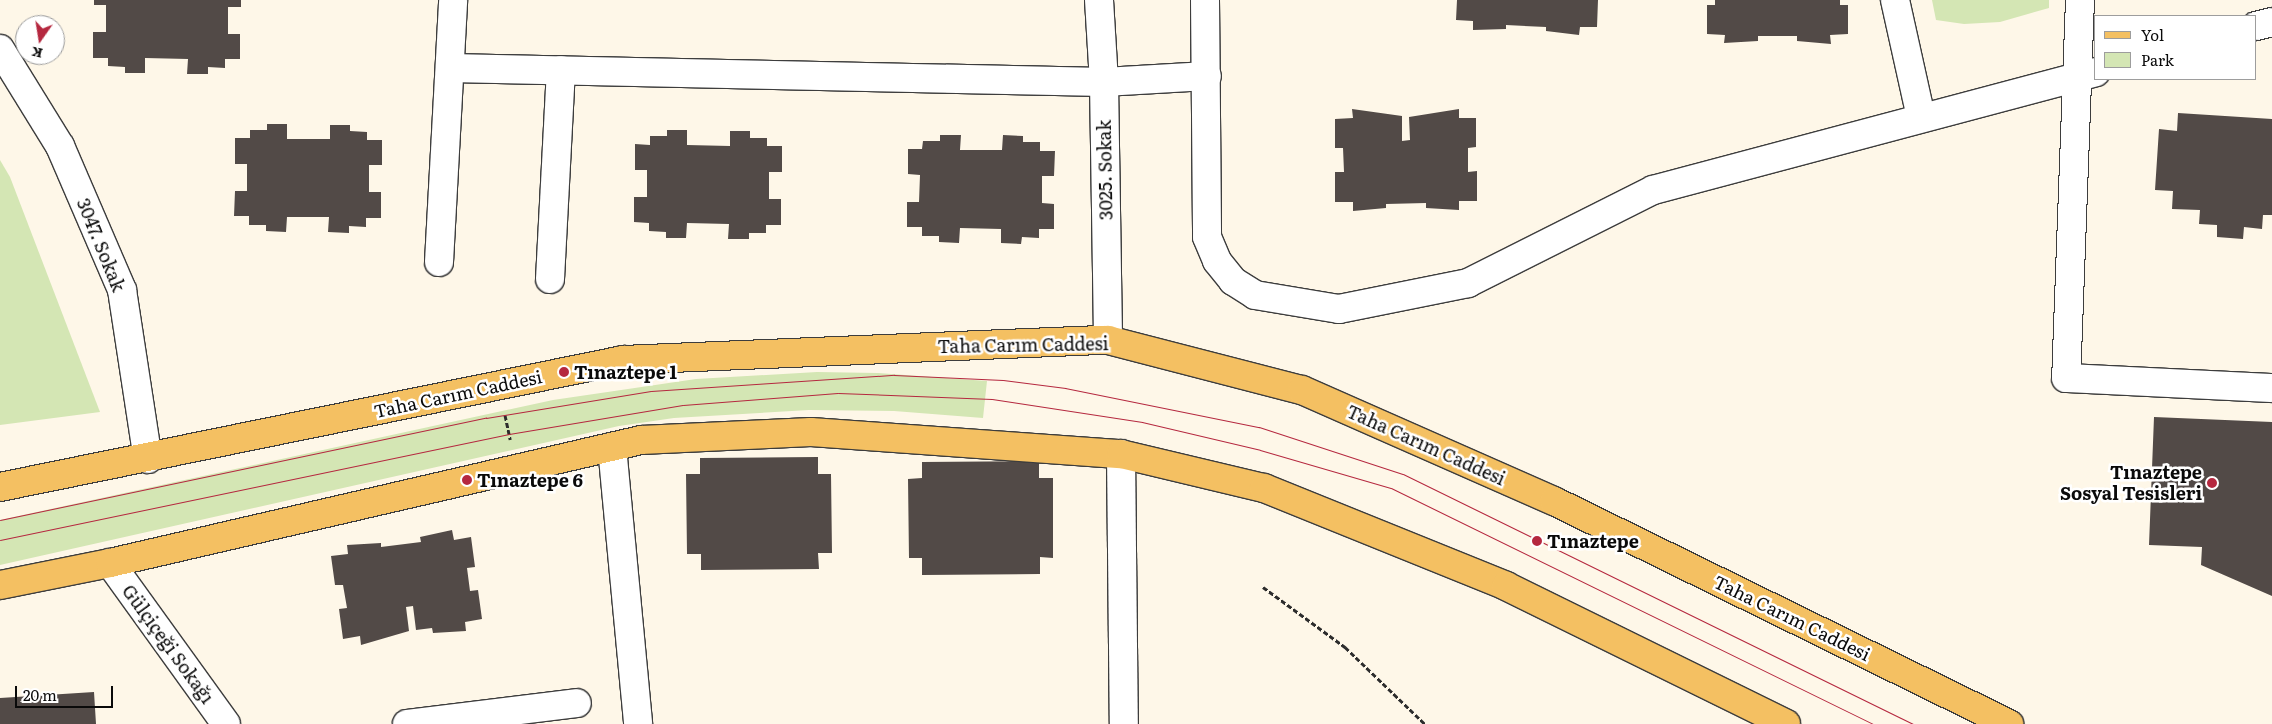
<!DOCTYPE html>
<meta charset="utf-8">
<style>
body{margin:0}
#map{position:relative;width:2272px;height:724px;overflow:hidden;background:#fef7e8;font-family:Literata,serif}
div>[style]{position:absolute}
.green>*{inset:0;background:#d4e6b4}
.building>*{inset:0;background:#524a47}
.path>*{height:3px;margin-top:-1.5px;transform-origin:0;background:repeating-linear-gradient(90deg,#2c2c2c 0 5px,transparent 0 7.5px)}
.roads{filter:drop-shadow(1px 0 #3d3d3d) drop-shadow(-1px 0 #3d3d3d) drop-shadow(0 1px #3d3d3d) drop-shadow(0 -1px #3d3d3d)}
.minor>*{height:28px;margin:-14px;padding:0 14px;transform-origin:14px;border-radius:14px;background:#fff}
.major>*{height:28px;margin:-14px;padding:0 14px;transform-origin:14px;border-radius:14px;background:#f4c062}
.tram>*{height:1px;margin:-0.5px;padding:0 0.5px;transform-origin:0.5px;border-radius:0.5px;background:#b5283f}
.dots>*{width:14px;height:14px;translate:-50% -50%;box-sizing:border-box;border:2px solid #fff;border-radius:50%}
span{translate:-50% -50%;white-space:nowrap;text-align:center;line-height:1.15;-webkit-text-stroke:5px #fff;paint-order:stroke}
.street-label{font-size:18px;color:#0a0a0a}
.poi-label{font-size:18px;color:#0a0a0a;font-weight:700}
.left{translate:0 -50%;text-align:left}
.right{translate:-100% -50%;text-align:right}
.legend{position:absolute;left:2094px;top:15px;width:162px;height:65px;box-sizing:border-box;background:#fff;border:1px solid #9d9d9d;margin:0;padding:6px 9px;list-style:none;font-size:15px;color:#0a0a0a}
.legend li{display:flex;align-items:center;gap:10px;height:25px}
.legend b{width:25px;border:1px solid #9d9d9d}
.north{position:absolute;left:15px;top:15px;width:50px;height:50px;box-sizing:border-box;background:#fff;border:1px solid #9d9d9d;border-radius:50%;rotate:193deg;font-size:14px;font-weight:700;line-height:20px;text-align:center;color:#0a0a0a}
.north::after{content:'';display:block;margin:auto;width:18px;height:22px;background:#b5283f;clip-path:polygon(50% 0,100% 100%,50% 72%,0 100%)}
.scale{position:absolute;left:15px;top:686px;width:98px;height:22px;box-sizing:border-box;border:2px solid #0a0a0a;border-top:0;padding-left:6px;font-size:15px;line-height:18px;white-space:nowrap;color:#0a0a0a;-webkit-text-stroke:4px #fff;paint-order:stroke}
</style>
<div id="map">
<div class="green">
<div style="clip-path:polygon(1932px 0,2049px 0,2049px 8px,2000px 22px,1964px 24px,1936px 20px)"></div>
<div style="clip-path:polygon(0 160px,10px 177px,100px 412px,0 425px)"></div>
<div style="clip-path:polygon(817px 372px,878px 373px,987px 381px,983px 418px,894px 411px,809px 410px,674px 418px,619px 426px,0 565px,0 520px,553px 400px,696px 379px)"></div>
</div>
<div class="building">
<div style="clip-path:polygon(94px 0,241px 0,241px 7px,228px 7px,228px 34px,240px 34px,240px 59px,225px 59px,225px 68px,208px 67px,208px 74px,187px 74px,188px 59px,145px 58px,145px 73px,125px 73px,125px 67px,108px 66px,108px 58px,93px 58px,93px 32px,106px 32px,106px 5px,94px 5px)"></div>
<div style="clip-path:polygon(1457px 0,1598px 0,1597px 27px,1580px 27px,1579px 35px,1546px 31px,1546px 27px,1506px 25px,1506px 29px,1473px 30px,1473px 21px,1456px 20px)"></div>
<div style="clip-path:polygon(1715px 0,1840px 0,1840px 5px,1848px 5px,1848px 34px,1830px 35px,1831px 44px,1797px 41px,1797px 36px,1758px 36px,1758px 41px,1724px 43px,1725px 35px,1707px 34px,1707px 5px,1715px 5px)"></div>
<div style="clip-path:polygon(1352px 109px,1402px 116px,1402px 141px,1410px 140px,1409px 117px,1459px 109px,1459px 118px,1476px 118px,1476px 147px,1468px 148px,1468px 172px,1477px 171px,1477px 201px,1459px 201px,1459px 210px,1426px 208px,1426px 203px,1386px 204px,1386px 208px,1353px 211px,1353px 202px,1335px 202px,1335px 172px,1344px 172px,1343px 148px,1335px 148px,1335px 119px,1353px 118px)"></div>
<div style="clip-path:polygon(2178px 113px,2272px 119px,2272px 215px,2263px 215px,2262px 229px,2244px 227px,2243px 239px,2217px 237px,2217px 225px,2199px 224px,2200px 210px,2172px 209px,2173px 191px,2155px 190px,2159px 129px,2177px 131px)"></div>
<div style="clip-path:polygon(267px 124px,287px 124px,287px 139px,330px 139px,330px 125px,350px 125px,350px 131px,367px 132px,367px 140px,382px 140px,382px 165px,369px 165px,369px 192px,381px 192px,381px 218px,366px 218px,366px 227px,349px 226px,349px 233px,328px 232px,329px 217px,287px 217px,286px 232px,266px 231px,266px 225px,249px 225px,249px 216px,234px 216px,235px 191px,247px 191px,247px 164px,235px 164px,235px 138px,250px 138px,250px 130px,267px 130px)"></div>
<div style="clip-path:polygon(667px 130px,687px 130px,687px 145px,730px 146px,730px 131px,750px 131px,750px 138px,767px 138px,767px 146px,782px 146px,782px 172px,769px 172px,769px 199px,781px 199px,781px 225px,766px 225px,766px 233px,749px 233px,749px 239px,728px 239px,729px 224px,687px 223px,686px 238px,666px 238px,666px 232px,649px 231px,649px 223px,634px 222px,634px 197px,647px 197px,647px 170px,635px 170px,635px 144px,650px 145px,650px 136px,667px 136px)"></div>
<div style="clip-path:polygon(940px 135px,961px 135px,960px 150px,1002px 150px,1003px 135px,1023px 136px,1023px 142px,1040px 142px,1040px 151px,1055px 151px,1054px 176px,1042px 176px,1042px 203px,1054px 204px,1054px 229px,1039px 229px,1039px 238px,1022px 237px,1021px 244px,1001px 243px,1001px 229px,960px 228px,959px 243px,939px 242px,939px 236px,922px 236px,922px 227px,907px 227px,907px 202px,919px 202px,920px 175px,908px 174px,908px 149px,922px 149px,923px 141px,940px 141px)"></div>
<div style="clip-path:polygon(2154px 417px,2272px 422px,2272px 596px,2201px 565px,2202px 547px,2149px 545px)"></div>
<div style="clip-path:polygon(818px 457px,818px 474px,831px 474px,832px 553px,818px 553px,819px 569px,701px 570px,701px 554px,687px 554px,686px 474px,700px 474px,700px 458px)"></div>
<div style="clip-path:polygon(1039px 461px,1039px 478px,1053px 478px,1053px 558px,1040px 557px,1040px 574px,922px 575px,922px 558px,909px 558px,908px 479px,922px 478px,922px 462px)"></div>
<div style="clip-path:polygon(452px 530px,454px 540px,471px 537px,475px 567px,467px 568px,470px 591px,478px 590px,482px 619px,465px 622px,466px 631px,433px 633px,432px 628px,416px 630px,413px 606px,406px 607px,409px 631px,361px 645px,360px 636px,343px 639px,339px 609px,347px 608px,343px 585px,335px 585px,331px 556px,348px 554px,347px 545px,381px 543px,381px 547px,421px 542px,420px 537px)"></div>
<div style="clip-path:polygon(94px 692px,96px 724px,0 724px,0 698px)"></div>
</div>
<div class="path">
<div style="left:505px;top:415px;width:25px;rotate:78deg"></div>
<div style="left:1263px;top:587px;width:102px;rotate:36.2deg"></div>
<div style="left:1345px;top:647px;width:111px;rotate:43.9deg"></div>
</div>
<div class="roads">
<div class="minor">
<div style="left:1099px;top:0;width:82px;rotate:86.5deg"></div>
<div style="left:1104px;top:82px;width:258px;rotate:89.1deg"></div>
<div style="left:1205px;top:0;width:237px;rotate:89.5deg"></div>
<div style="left:1207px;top:237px;width:26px;rotate:67deg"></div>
<div style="left:1217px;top:261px;width:26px;rotate:51deg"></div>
<div style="left:1233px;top:281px;width:26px;rotate:32deg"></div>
<div style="left:1255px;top:295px;width:85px;rotate:9.5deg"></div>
<div style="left:1339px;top:309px;width:132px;rotate:-11.4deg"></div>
<div style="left:1468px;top:283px;width:207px;rotate:-26.7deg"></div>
<div style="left:1653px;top:190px;width:458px;rotate:-14.9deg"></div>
<div style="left:1895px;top:0;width:120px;rotate:77.5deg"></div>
<div style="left:2080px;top:0;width:378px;rotate:92.1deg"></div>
<div style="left:2066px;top:378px;width:206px;rotate:2.8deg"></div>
<div style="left:2256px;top:26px;width:16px;rotate:-14deg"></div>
<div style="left:0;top:49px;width:114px;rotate:58.3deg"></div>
<div style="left:60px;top:146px;width:157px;rotate:66.7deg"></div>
<div style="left:122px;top:290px;width:171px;rotate:81.3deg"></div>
<div style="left:450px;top:68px;width:654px;rotate:1.23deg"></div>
<div style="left:1104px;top:82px;width:103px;rotate:-3.3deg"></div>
<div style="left:439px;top:262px;width:262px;rotate:-86.9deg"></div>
<div style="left:550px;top:279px;width:209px;rotate:-87deg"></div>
<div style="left:612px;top:447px;width:278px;rotate:84.6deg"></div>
<div style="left:1121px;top:454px;width:270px;rotate:89.4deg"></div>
<div style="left:110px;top:563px;width:198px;rotate:54.2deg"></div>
<div style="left:407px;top:724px;width:171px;rotate:-7deg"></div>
</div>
<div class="major">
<div style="left:0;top:487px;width:636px;rotate:-11.52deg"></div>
<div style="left:623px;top:360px;width:485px;rotate:-2.4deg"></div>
<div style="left:1108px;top:340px;width:200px;rotate:14.5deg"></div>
<div style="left:1302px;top:390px;width:275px;rotate:23.8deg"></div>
<div style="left:1554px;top:501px;width:507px;rotate:26.11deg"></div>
<div style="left:0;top:585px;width:112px;rotate:-11.3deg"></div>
<div style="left:110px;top:563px;width:545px;rotate:-13.04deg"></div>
<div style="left:641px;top:440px;width:170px;rotate:-2.7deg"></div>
<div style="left:811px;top:432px;width:311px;rotate:4.1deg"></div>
<div style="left:1121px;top:454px;width:147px;rotate:13.4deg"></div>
<div style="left:1264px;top:488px;width:261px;rotate:22deg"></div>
<div style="left:1506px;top:586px;width:312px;rotate:26.2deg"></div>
</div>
</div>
<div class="tram">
<div style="left:0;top:520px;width:497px;rotate:-11.9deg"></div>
<div style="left:486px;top:418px;width:167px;rotate:-9.3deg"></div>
<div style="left:651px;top:391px;width:244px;rotate:-3.8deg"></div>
<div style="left:894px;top:375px;width:109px;rotate:2.6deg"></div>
<div style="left:1003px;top:380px;width:63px;rotate:7.4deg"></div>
<div style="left:1065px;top:388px;width:198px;rotate:11.4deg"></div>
<div style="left:1259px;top:427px;width:151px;rotate:18.1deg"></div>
<div style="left:1403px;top:474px;width:568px;rotate:26.11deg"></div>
<div style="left:0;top:540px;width:520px;rotate:-11.76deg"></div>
<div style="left:509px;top:434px;width:176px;rotate:-9.5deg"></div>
<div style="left:683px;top:405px;width:155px;rotate:-4.4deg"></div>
<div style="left:838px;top:393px;width:154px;rotate:2.2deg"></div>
<div style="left:992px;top:399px;width:152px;rotate:8.7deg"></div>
<div style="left:1142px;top:422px;width:121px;rotate:13.3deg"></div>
<div style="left:1260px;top:450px;width:136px;rotate:16.2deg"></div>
<div style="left:1391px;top:488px;width:537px;rotate:26.09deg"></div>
</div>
<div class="dots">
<div style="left:564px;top:372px;background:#b5283f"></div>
<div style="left:467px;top:480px;background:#b5283f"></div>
<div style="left:2212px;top:483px;background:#b5283f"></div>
<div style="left:1537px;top:541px;background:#b5283f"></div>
</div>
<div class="street-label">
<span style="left:1105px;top:170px;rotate:-91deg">3025. Sokak</span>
<span style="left:101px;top:245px;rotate:68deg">3047. Sokak</span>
<span style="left:1023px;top:345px;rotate:-1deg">Taha Carım Caddesi</span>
<span style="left:458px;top:394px;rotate:-12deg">Taha Carım Caddesi</span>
<span style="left:1426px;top:445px;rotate:24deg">Taha Carım Caddesi</span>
<span style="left:1792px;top:618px;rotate:26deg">Taha Carım Caddesi</span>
<span style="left:168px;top:644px;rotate:54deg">Gülçiçeği Sokağı</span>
</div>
<div class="poi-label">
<span class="left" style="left:574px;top:372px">Tınaztepe 1</span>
<span class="right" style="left:2202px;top:483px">Tınaztepe<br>Sosyal Tesisleri</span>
<span class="left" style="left:477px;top:480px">Tınaztepe 6</span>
<span class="left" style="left:1547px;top:541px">Tınaztepe</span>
</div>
<ul class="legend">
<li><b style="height:6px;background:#f4c062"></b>Yol</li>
<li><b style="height:14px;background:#d4e6b4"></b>Park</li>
</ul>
<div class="north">K</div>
<div class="scale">20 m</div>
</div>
